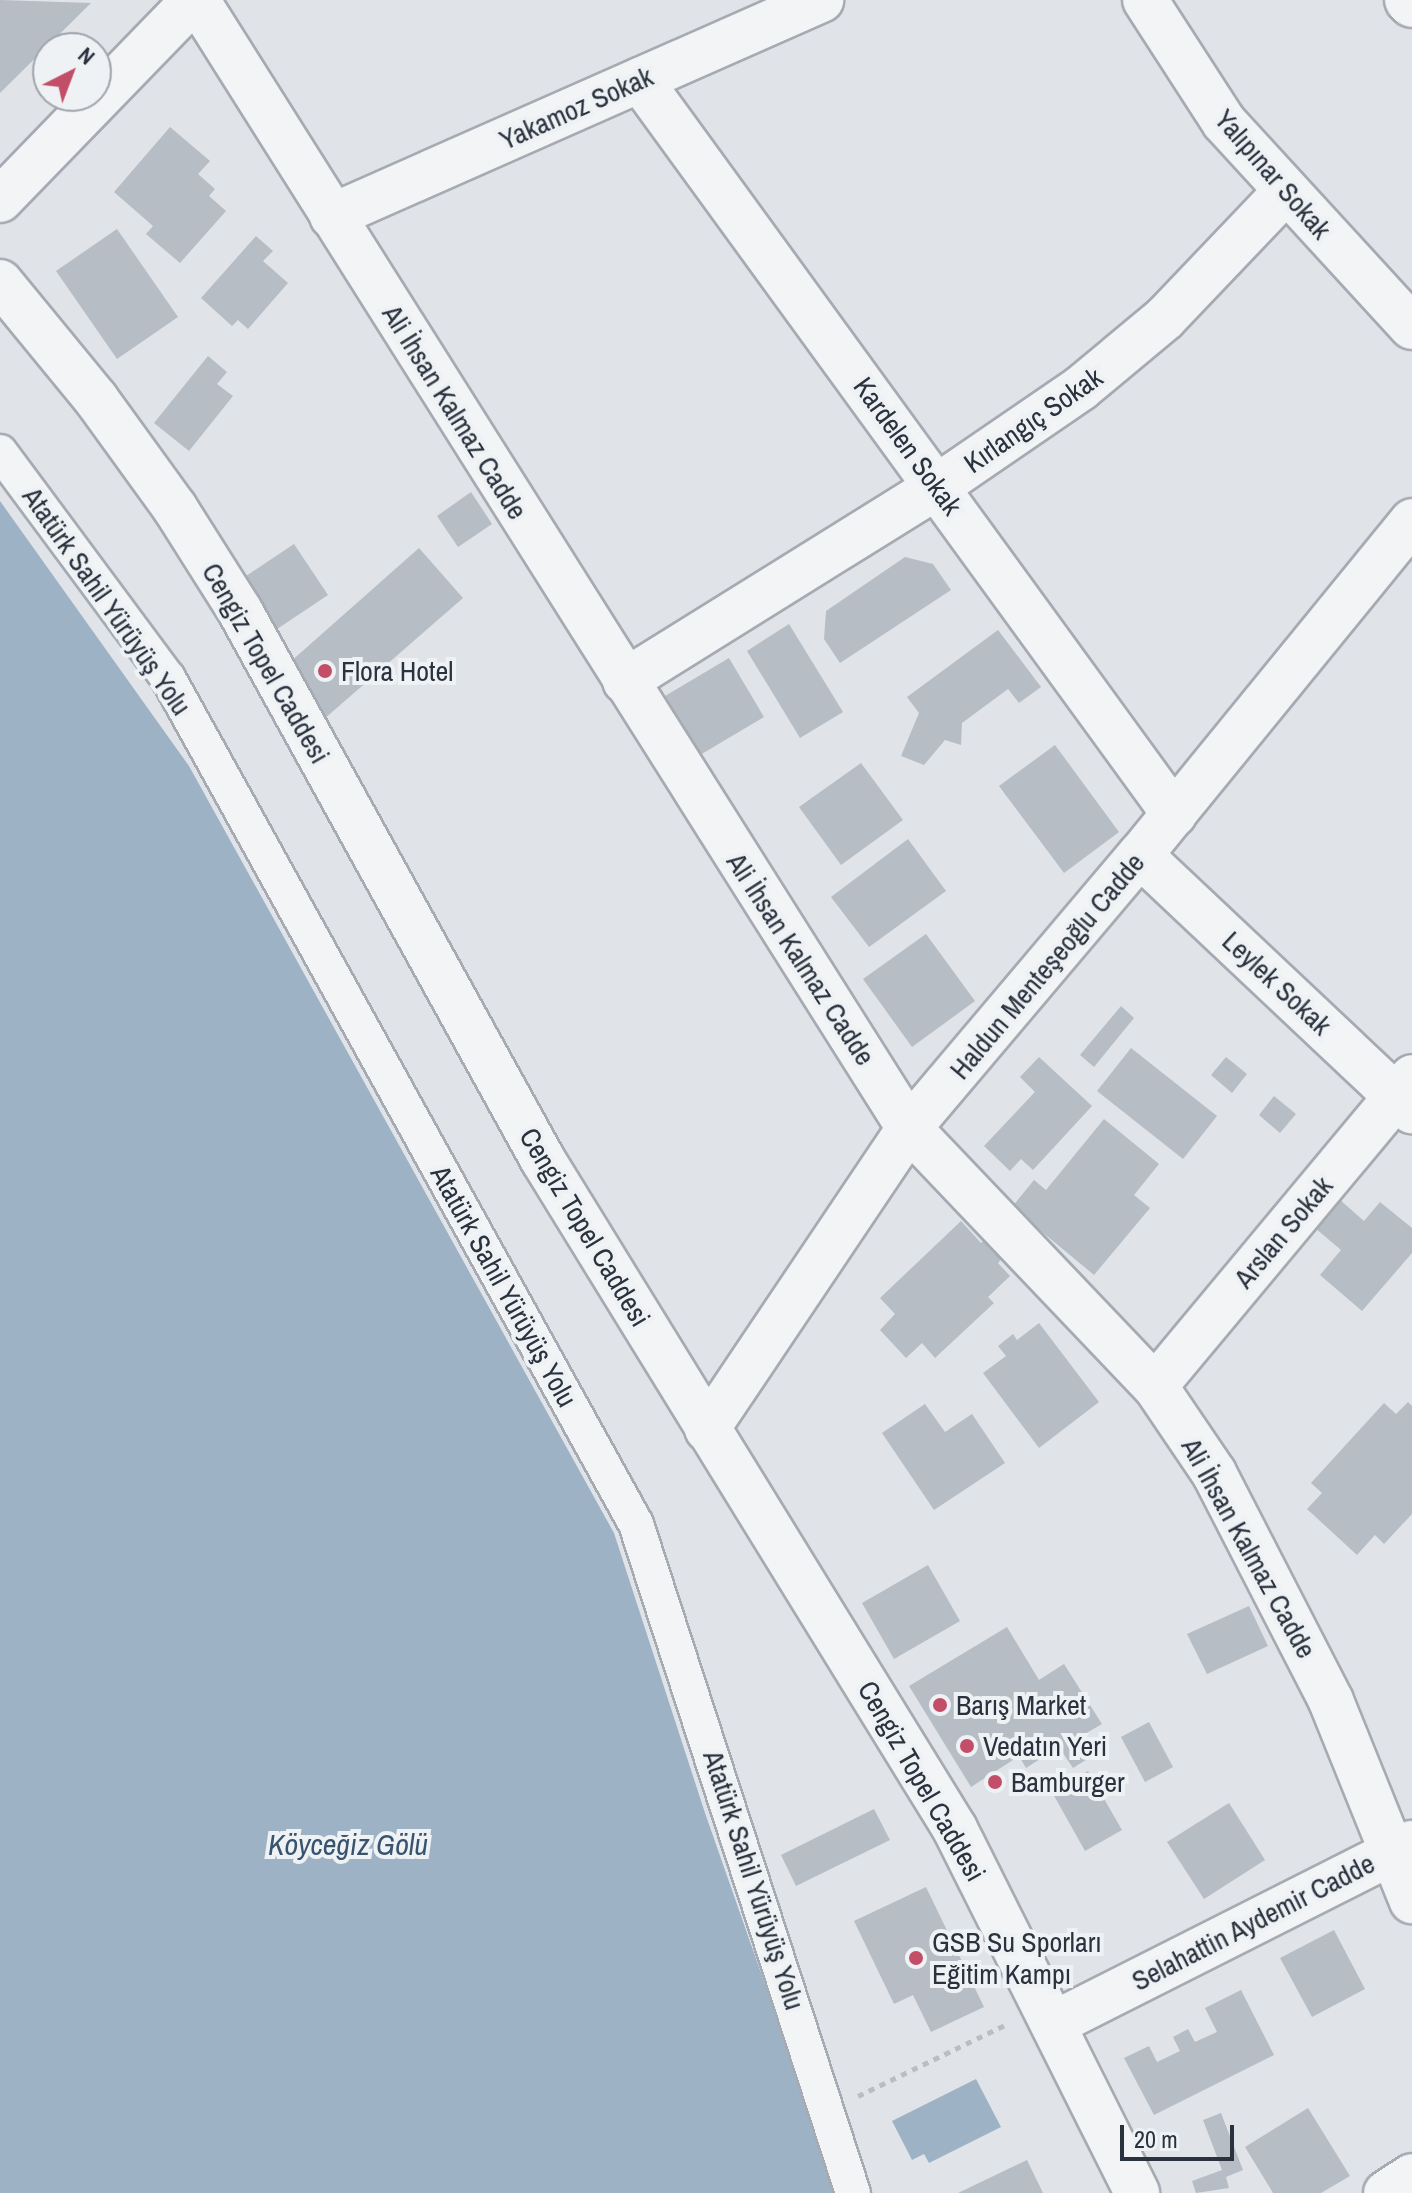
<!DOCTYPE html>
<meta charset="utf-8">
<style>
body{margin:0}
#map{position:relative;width:1412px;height:2193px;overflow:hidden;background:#e0e3e8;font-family:"Archivo Narrow",sans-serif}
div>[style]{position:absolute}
.water>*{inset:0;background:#9db3c5}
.building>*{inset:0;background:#b7bdc4}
.path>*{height:5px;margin-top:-2.5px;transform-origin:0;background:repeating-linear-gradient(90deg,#babec2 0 6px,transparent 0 12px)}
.roads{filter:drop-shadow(2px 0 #a6aab2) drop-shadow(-2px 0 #a6aab2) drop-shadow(0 2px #a6aab2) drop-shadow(0 -2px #a6aab2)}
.pedestrian>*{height:34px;margin:-17px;padding:0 17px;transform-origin:17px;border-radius:17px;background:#f2f4f6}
.minor>*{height:44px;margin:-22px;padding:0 22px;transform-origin:22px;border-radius:22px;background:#f2f4f6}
.tertiary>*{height:44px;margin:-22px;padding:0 22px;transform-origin:22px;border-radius:22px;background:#f2f4f6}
.dots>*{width:22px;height:22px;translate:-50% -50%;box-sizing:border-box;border:4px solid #eff2f5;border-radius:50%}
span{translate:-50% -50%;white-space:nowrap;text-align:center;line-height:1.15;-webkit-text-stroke:8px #eff2f5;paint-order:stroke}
.street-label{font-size:28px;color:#2a323e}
.poi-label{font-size:28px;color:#2a323e}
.left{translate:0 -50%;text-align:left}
.water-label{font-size:30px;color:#37536e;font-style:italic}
.north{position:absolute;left:32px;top:32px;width:80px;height:80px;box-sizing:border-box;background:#eff2f5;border:2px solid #a0a5ac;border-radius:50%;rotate:42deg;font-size:22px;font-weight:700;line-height:32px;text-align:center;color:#2a323e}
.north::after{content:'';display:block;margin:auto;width:28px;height:36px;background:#c34e67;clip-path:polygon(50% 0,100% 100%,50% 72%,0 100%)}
.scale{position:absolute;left:1120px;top:2125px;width:114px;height:36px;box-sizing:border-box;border:4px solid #2a323e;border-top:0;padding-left:10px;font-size:24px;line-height:28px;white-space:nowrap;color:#2a323e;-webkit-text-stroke:6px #eff2f5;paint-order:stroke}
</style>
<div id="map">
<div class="water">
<div style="clip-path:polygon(0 501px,189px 766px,614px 1533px,705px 1813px,838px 2193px,0 2193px)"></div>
<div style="clip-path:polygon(976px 2079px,1001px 2127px,929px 2163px,924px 2154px,912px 2160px,892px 2121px)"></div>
</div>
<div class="building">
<div style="clip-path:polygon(0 0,91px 3px,0 93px)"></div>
<div style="clip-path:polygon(170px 127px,210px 161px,198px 174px,215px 189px,209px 196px,226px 211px,180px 263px,146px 234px,153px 226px,114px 192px)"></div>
<div style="clip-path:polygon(117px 229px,178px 317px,117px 359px,56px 271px)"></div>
<div style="clip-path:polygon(256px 236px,273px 251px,263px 261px,288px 283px,248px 329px,238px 320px,232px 326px,201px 298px)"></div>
<div style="clip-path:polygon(208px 356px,227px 372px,217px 384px,233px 396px,189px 451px,154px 423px)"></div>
<div style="clip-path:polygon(471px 492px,492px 524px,458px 547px,437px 516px)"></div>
<div style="clip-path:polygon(294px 544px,328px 595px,274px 631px,240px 580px)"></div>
<div style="clip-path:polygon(419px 548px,463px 598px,323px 720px,280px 671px)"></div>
<div style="clip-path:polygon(905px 557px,933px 564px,951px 590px,840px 663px,824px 639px,826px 611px)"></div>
<div style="clip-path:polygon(789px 624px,843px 712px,800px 738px,747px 651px)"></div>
<div style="clip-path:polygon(998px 630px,1041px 687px,1019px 703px,1008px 689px,962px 723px,961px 745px,945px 740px,924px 765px,901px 756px,919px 713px,907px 697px)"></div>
<div style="clip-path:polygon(729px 658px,764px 717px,700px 755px,665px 696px)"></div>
<div style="clip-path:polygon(1055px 745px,1119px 832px,1064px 873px,999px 786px)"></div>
<div style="clip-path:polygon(861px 763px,903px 820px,841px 865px,799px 807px)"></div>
<div style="clip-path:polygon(908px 839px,946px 891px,869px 947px,831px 897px)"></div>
<div style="clip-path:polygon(926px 934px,975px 1001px,912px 1047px,863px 979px)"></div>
<div style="clip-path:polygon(1121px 1006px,1134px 1018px,1094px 1067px,1080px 1055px)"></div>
<div style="clip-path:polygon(1131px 1048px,1217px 1116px,1183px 1159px,1097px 1091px)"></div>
<div style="clip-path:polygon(1039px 1057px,1092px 1106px,1033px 1170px,1021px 1159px,1010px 1171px,984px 1146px,1035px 1092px,1020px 1077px)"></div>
<div style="clip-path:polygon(1226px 1057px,1247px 1074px,1232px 1093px,1211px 1075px)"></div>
<div style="clip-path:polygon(1274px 1096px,1296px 1114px,1280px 1133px,1259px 1115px)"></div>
<div style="clip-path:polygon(1104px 1119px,1159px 1164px,1134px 1195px,1150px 1208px,1094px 1275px,1012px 1207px,1034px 1180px,1046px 1190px)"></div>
<div style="clip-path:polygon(1339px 1199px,1364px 1221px,1380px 1202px,1412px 1228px,1412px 1253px,1362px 1311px,1320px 1275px,1341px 1250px,1315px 1228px)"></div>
<div style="clip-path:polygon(961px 1221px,981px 1243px,987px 1238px,1004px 1256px,998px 1263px,1010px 1276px,988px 1297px,994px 1303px,935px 1358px,922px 1343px,906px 1358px,880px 1330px,895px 1314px,880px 1298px)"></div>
<div style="clip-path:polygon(1039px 1323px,1099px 1402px,1039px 1448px,983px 1373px,1006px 1356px,998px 1346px,1013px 1334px,1017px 1340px)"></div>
<div style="clip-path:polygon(1408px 1402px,1412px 1406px,1412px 1514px,1384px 1544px,1375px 1535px,1357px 1555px,1307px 1509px,1322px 1493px,1311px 1483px,1384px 1403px,1396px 1414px)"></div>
<div style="clip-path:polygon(925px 1404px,945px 1432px,972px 1414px,1005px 1463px,934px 1510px,882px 1433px)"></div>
<div style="clip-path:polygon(928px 1565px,960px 1621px,894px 1659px,862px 1603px)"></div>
<div style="clip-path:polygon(1249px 1606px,1268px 1646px,1207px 1674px,1187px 1634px)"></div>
<div style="clip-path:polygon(1007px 1627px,1039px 1680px,1064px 1664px,1102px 1724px,1085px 1734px,1097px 1753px,1073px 1768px,1059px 1747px,1026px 1768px,1019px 1756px,971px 1787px,909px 1686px)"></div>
<div style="clip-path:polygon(1149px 1722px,1173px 1767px,1145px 1782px,1121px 1737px)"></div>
<div style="clip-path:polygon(1088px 1771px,1122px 1830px,1085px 1851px,1052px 1792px)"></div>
<div style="clip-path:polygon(1229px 1803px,1265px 1860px,1204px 1899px,1167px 1842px)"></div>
<div style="clip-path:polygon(874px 1809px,890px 1840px,796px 1886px,781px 1855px)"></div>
<div style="clip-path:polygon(926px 1887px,984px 2007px,931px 2032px,913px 1995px,894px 2004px,854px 1921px)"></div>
<div style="clip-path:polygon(1334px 1930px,1365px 1989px,1312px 2017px,1280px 1958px)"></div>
<div style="clip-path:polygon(1241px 1990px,1274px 2055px,1154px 2115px,1124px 2058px,1149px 2046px,1157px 2062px,1180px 2051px,1173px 2037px,1188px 2029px,1195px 2042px,1217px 2032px,1205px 2008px)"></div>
<div style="clip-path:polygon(1308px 2108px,1350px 2176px,1321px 2193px,1273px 2193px,1245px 2147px)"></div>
<div style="clip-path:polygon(1221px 2113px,1243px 2170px,1226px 2177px,1229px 2188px,1196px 2193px,1192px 2181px,1222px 2170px,1203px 2120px)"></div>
<div style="clip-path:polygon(1027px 2160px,1043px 2193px,958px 2193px)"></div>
</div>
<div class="path">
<div style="left:858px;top:2096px;width:165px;rotate:-25.8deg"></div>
</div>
<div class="roads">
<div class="pedestrian">
<div style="left:0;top:452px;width:282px;rotate:53.4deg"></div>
<div style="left:168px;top:678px;width:967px;rotate:61.05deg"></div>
<div style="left:636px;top:1524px;width:703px;rotate:72.03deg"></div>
</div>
<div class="minor">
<div style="left:1145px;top:0;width:145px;rotate:57.1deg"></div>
<div style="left:1224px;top:122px;width:278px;rotate:47.5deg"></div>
<div style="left:640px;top:80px;width:908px;rotate:53.96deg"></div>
<div style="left:332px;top:216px;width:535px;rotate:-23.83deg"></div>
<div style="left:625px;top:681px;width:369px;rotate:-31.9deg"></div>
<div style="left:938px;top:486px;width:173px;rotate:-34.4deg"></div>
<div style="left:1081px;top:388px;width:109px;rotate:-39.8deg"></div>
<div style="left:1165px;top:318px;width:174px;rotate:-46.4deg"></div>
<div style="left:1140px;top:855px;width:374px;rotate:43.3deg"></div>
<div style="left:1155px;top:1386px;width:402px;rotate:-50.2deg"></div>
<div style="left:1386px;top:2193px;width:31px;rotate:-33deg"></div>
</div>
<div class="tertiary">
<div style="left:197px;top:0;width:1334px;rotate:57.74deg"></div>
<div style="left:909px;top:1128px;width:356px;rotate:46.4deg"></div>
<div style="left:1155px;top:1386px;width:105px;rotate:55.9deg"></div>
<div style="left:1214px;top:1473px;width:256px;rotate:62.8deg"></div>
<div style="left:1331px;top:1701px;width:216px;rotate:68deg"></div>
<div style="left:1407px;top:0;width:7px;rotate:45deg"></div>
<div style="left:0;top:200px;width:279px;rotate:-45.9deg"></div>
<div style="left:0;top:282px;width:151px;rotate:50.6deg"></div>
<div style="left:96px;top:399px;width:135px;rotate:54.1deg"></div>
<div style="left:175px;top:508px;width:122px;rotate:57.7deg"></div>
<div style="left:240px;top:611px;width:627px;rotate:61.11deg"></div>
<div style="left:543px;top:1160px;width:786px;rotate:58.37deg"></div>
<div style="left:955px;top:1829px;width:407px;rotate:63.4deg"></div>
<div style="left:707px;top:1429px;width:362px;rotate:-56.1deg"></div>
<div style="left:909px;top:1128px;width:358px;rotate:-49.8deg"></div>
<div style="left:1140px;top:855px;width:431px;rotate:-50.8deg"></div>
<div style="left:1053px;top:2024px;width:402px;rotate:-26.8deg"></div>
</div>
</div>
<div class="dots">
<div style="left:325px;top:671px;background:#c34e67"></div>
<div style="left:940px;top:1705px;background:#c34e67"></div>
<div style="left:967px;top:1746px;background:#c34e67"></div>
<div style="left:995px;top:1782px;background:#c34e67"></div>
<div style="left:916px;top:1958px;background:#c34e67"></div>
</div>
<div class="street-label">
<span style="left:576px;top:108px;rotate:-24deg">Yakamoz Sokak</span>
<span style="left:1273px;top:174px;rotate:49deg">Yalıpınar Sokak</span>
<span style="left:455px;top:412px;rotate:58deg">Ali İhsan Kalmaz Cadde</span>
<span style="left:1033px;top:420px;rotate:-35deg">Kırlangıç Sokak</span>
<span style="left:908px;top:446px;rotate:54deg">Kardelen Sokak</span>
<span style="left:107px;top:601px;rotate:55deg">Atatürk Sahil Yürüyüş Yolu</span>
<span style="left:266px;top:663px;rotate:60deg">Cengiz Topel Caddesi</span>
<span style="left:801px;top:959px;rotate:57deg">Ali İhsan Kalmaz Cadde</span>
<span style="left:1047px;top:966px;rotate:-50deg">Haldun Menteşeoğlu Cadde</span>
<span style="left:1277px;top:983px;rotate:43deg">Leylek Sokak</span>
<span style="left:585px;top:1227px;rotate:59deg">Cengiz Topel Caddesi</span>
<span style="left:1283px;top:1232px;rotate:-50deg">Arslan Sokak</span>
<span style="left:504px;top:1286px;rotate:61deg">Atatürk Sahil Yürüyüş Yolu</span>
<span style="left:1249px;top:1548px;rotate:61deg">Ali İhsan Kalmaz Cadde</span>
<span style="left:922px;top:1781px;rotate:60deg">Cengiz Topel Caddesi</span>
<span style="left:754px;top:1880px;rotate:72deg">Atatürk Sahil Yürüyüş Yolu</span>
<span style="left:1253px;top:1922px;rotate:-27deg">Selahattin Aydemir Cadde</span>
</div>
<div class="poi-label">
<span class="left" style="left:341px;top:671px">Flora Hotel</span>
<span class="left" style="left:956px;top:1705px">Barış Market</span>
<span class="left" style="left:983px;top:1746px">Vedatın Yeri</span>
<span class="left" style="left:1011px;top:1782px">Bamburger</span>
<span class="left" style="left:932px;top:1958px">GSB Su Sporları<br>Eğitim Kampı</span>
</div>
<div class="water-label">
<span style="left:348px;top:1844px">Köyceğiz Gölü</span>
</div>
<div class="north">N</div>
<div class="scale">20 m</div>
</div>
